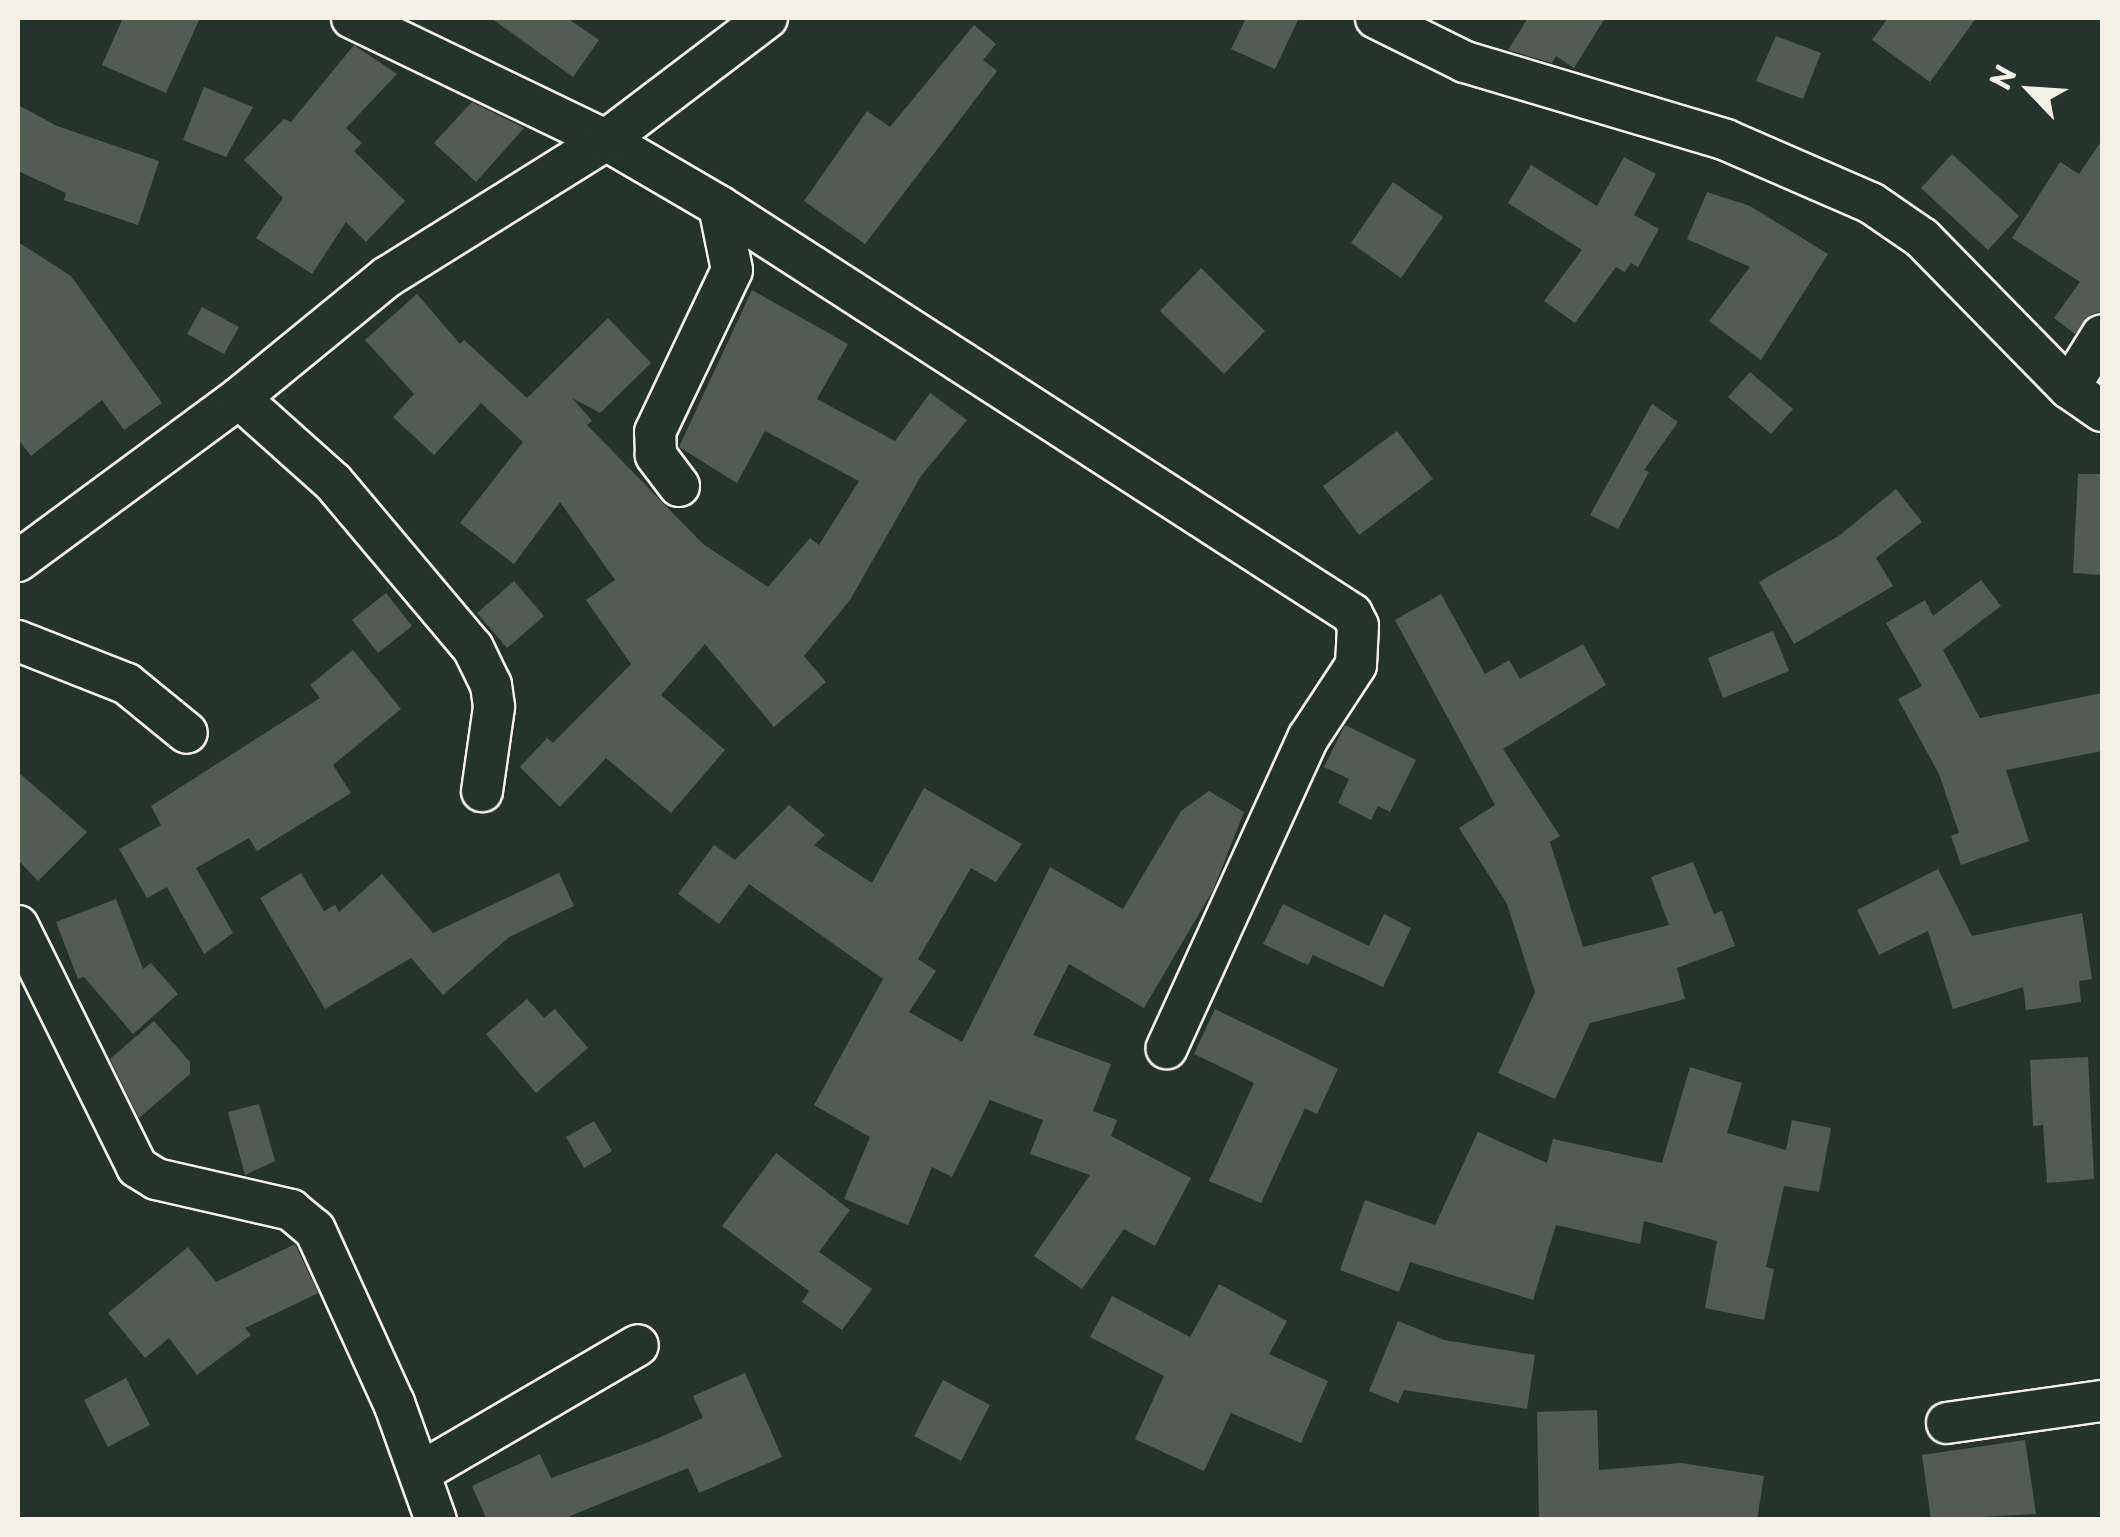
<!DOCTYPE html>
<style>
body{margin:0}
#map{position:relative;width:2120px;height:1537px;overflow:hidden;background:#26332d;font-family:"Playpen Sans",sans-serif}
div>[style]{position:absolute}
.building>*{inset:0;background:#525c55}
.roads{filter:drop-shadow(2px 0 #f4f1e8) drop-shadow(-2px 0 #f4f1e8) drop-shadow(0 2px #f4f1e8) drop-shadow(0 -2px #f4f1e8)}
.street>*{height:40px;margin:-20px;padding:0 20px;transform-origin:20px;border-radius:20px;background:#26332d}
span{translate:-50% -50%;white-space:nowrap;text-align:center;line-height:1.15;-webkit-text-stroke:9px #26332d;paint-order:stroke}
.frame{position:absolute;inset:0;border:20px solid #f4f1e8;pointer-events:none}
.north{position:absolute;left:1980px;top:40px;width:100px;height:100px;-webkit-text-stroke:8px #26332d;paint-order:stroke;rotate:295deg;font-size:28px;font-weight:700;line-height:40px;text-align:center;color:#f4f1e8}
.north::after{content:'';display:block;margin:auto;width:35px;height:45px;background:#f4f1e8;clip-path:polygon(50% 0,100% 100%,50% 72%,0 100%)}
</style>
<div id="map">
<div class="building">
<div style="clip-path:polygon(123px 18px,200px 18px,166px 93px,102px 65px)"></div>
<div style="clip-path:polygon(491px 18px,567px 18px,599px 40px,573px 77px)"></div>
<div style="clip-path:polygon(1246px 18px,1299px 18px,1275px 69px,1231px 49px)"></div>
<div style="clip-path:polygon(1528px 18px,1605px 18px,1574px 68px,1556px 56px,1552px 63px,1508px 50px)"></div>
<div style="clip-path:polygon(1888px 18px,1976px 18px,1930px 82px,1872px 40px)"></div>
<div style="clip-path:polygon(974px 25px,996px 44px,983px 60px,997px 71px,865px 244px,804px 201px,867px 111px,890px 127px)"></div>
<div style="clip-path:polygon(1776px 36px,1821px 53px,1803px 99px,1756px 81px)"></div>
<div style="clip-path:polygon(354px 45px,397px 74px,346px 128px,362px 143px,354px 151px,405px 201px,366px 242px,346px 222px,312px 274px,256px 238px,283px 198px,244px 160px,284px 119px,291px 122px)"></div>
<div style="clip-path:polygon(204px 87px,253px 107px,226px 157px,183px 140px)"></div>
<div style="clip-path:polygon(472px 102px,524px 128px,476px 182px,434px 143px)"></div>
<div style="clip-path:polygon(18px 105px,57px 126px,159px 161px,138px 225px,64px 200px,66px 193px,18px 171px)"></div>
<div style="clip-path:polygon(2102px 140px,2102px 311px,2090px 315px,2075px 334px,2054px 318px,2080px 282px,2012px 238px,2060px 162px,2079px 174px)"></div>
<div style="clip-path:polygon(1952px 154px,2019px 216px,1988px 250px,1921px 188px)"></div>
<div style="clip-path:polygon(1624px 157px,1656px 174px,1634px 215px,1659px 229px,1638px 267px,1631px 263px,1625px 272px,1616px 267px,1575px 323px,1544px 301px,1582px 250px,1508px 203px,1531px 165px,1597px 206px)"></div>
<div style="clip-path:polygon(1393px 182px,1443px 217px,1401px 278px,1351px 243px)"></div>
<div style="clip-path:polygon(1707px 192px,1750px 206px,1828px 254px,1761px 360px,1709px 321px,1750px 267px,1687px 239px)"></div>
<div style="clip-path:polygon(18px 242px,71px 276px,162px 403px,124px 430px,102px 400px,31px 456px,18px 439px)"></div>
<div style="clip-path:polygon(1201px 268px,1265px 331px,1224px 374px,1160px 311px)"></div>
<div style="clip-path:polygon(752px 290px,848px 344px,817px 399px,895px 441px,930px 393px,967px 420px,921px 476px,850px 600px,804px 656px,826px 682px,774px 727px,705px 644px,661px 695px,725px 750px,671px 813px,606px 758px,560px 807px,520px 767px,547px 738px,553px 743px,631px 664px,586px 600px,615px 580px,560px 502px,514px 564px,460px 523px,523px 442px,481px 403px,434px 455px,393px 417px,414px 394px,365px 340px,417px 294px,460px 344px,464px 340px,527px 398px,608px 318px,651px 363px,600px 413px,572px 398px,592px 421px,587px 425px,703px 544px,768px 587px,810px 538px,819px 545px,859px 481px,765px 431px,737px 483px,679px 447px)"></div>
<div style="clip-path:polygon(202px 307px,239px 327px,224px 354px,187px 334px)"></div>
<div style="clip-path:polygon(1750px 372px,1793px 409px,1771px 434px,1728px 397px)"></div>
<div style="clip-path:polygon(1652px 404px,1678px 422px,1644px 470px,1649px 472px,1618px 529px,1590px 515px)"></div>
<div style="clip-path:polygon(1397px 431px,1433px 479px,1359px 535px,1323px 486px)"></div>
<div style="clip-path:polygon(2078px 474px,2102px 474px,2102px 575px,2073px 573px)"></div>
<div style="clip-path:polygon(1896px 489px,1922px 522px,1876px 558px,1893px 586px,1794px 644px,1759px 582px,1840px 535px)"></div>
<div style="clip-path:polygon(1981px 580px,2001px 606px,1943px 650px,1980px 718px,2102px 693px,2102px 751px,2006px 770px,2029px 841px,1961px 865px,1951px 836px,1959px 833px,1939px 774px,1898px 699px,1922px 686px,1886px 623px,1925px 600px,1933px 616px)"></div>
<div style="clip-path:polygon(514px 581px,544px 616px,507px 648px,477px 613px)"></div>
<div style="clip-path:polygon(386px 593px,412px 626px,378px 653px,352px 620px)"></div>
<div style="clip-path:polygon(1441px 594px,1485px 674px,1509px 660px,1520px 679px,1583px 644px,1606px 685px,1503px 749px,1560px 836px,1550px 842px,1583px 947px,1669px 925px,1651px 877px,1693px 862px,1714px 914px,1722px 911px,1735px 946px,1677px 968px,1685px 999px,1590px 1023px,1555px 1099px,1498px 1073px,1535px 992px,1507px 904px,1459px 828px,1495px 805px,1395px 620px)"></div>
<div style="clip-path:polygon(1773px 631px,1789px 671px,1723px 698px,1708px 658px)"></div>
<div style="clip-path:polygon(353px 650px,401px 709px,333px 765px,351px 793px,257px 851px,249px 838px,196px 868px,233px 933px,204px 954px,167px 887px,147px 898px,119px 849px,161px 825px,151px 806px,320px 698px,310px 685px)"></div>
<div style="clip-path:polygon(1345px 725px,1416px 760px,1390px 812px,1378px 806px,1371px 820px,1338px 803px,1349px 779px,1324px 767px)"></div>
<div style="clip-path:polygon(18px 772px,87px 832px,38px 881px,18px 860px)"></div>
<div style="clip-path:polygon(924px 788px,1022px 844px,996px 882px,971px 868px,918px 959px,936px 971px,909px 1012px,962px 1042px,1050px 867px,1123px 909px,1181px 811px,1209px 791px,1244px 812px,1213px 890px,1144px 1008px,1069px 964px,1033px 1035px,1111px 1064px,1093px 1111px,1117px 1120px,1111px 1136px,1191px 1178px,1155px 1246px,1124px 1229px,1082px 1289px,1034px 1256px,1090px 1175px,1030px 1154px,1043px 1120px,990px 1100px,952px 1177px,932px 1167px,908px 1225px,844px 1199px,870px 1137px,814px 1105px,883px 979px,749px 884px,719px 924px,678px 894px,714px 845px,735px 860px,789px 805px,825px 835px,814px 845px,872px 883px)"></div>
<div style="clip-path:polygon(1938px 869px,1972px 936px,2082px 913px,2092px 979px,2079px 981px,2081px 1002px,2026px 1010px,2023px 987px,1953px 1009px,1928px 931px,1879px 955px,1857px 910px)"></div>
<div style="clip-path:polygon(301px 873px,324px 911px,335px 905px,339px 912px,382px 874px,433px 933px,559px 873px,574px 906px,509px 937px,443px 995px,411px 958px,325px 1009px,260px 898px)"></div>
<div style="clip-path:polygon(116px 899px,143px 969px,151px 963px,178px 994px,133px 1034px,84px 977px,78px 979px,56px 922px)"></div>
<div style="clip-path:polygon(1283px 904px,1369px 946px,1384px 914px,1411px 928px,1383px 987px,1313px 955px,1308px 965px,1263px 944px)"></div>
<div style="clip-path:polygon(527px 999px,544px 1018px,555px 1009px,588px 1048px,536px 1093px,486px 1034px)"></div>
<div style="clip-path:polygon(1215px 1009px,1338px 1069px,1317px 1114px,1305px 1108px,1261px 1203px,1209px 1181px,1254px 1083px,1194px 1054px)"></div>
<div style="clip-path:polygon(154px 1021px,190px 1062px,190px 1074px,139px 1118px,110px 1059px)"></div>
<div style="clip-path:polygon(2088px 1057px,2094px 1179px,2047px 1183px,2043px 1125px,2033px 1126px,2030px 1060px)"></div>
<div style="clip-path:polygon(1690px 1067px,1742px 1083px,1727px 1133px,1786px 1150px,1792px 1120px,1831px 1128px,1819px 1192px,1784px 1186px,1766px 1267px,1774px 1269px,1764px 1320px,1705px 1308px,1717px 1241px,1644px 1221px,1640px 1244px,1556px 1225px,1533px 1300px,1410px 1262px,1399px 1292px,1340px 1270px,1365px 1200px,1435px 1225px,1478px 1132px,1547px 1163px,1553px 1139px,1662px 1163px)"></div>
<div style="clip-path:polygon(259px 1104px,275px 1161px,245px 1175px,228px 1112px)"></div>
<div style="clip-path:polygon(594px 1121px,612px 1151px,584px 1168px,566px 1137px)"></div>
<div style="clip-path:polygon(776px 1153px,850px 1210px,819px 1252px,872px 1289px,842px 1330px,802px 1302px,809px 1291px,722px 1226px)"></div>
<div style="clip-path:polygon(295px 1244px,318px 1293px,245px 1328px,251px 1335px,197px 1375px,169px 1338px,145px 1358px,108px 1313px,188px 1247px,216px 1282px)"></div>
<div style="clip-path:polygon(1219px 1284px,1287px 1321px,1269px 1354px,1328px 1381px,1301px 1443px,1231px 1413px,1204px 1471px,1135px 1439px,1164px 1376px,1090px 1337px,1112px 1296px,1190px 1337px)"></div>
<div style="clip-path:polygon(1398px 1321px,1444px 1340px,1535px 1355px,1527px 1409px,1404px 1390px,1398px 1403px,1369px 1391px)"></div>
<div style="clip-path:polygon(745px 1373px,782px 1457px,699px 1493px,688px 1468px,560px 1520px,487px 1520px,472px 1486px,540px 1454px,551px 1478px,649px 1442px,703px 1418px,693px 1396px)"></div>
<div style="clip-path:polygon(126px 1378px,150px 1425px,108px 1447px,84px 1400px)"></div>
<div style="clip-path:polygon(943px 1380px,990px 1405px,961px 1461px,914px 1436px)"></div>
<div style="clip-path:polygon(1597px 1410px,1599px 1470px,1681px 1463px,1764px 1476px,1757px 1520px,1539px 1520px,1537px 1412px)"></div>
<div style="clip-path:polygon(2025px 1440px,2036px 1514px,1931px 1520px,1922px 1455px)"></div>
</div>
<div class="roads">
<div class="street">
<div style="left:352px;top:18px;width:282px;rotate:25.7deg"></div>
<div style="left:606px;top:140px;width:131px;rotate:30.3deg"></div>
<div style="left:719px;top:206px;width:753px;rotate:32.8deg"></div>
<div style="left:1352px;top:614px;width:13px;rotate:63deg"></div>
<div style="left:1358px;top:626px;width:39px;rotate:93deg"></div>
<div style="left:1356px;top:665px;width:87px;rotate:123.3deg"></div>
<div style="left:1308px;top:738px;width:341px;rotate:114.5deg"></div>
<div style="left:1376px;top:18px;width:99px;rotate:26.3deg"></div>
<div style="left:1465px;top:62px;width:272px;rotate:16.6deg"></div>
<div style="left:1726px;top:140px;width:158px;rotate:23.5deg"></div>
<div style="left:1871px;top:203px;width:62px;rotate:34.5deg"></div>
<div style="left:1922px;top:238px;width:210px;rotate:45.6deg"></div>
<div style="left:2069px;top:388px;width:40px;rotate:34.9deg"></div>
<div style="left:2069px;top:388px;width:62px;rotate:-58.1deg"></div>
<div style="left:239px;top:398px;width:126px;rotate:41.8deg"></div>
<div style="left:333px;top:482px;width:217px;rotate:49.9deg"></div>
<div style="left:473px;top:648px;width:41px;rotate:64.1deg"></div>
<div style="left:491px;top:685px;width:22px;rotate:82deg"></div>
<div style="left:494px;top:707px;width:85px;rotate:98.1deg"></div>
<div style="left:679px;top:486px;width:39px;rotate:-127deg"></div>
<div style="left:656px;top:455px;width:23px;rotate:-92deg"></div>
<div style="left:655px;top:432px;width:179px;rotate:-64.6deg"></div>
<div style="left:732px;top:270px;width:65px;rotate:-101.5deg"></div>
<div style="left:18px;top:561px;width:275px;rotate:-36.4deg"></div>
<div style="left:239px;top:398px;width:191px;rotate:-39.3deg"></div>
<div style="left:387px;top:277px;width:258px;rotate:-32deg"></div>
<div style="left:606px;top:140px;width:202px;rotate:-37.2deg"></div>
<div style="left:18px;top:641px;width:117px;rotate:21.5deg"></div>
<div style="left:127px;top:684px;width:77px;rotate:39.2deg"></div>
<div style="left:18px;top:926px;width:269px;rotate:63.7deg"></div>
<div style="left:137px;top:1167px;width:22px;rotate:32deg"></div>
<div style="left:156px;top:1179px;width:139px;rotate:12.9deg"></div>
<div style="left:291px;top:1210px;width:31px;rotate:40deg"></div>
<div style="left:315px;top:1230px;width:190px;rotate:65.5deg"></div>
<div style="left:394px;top:1403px;width:124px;rotate:70.3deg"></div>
<div style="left:1947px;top:1423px;width:157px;rotate:-8.1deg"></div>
<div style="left:421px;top:1472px;width:251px;rotate:-30.3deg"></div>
</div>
</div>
<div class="frame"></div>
<div class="north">N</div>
</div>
